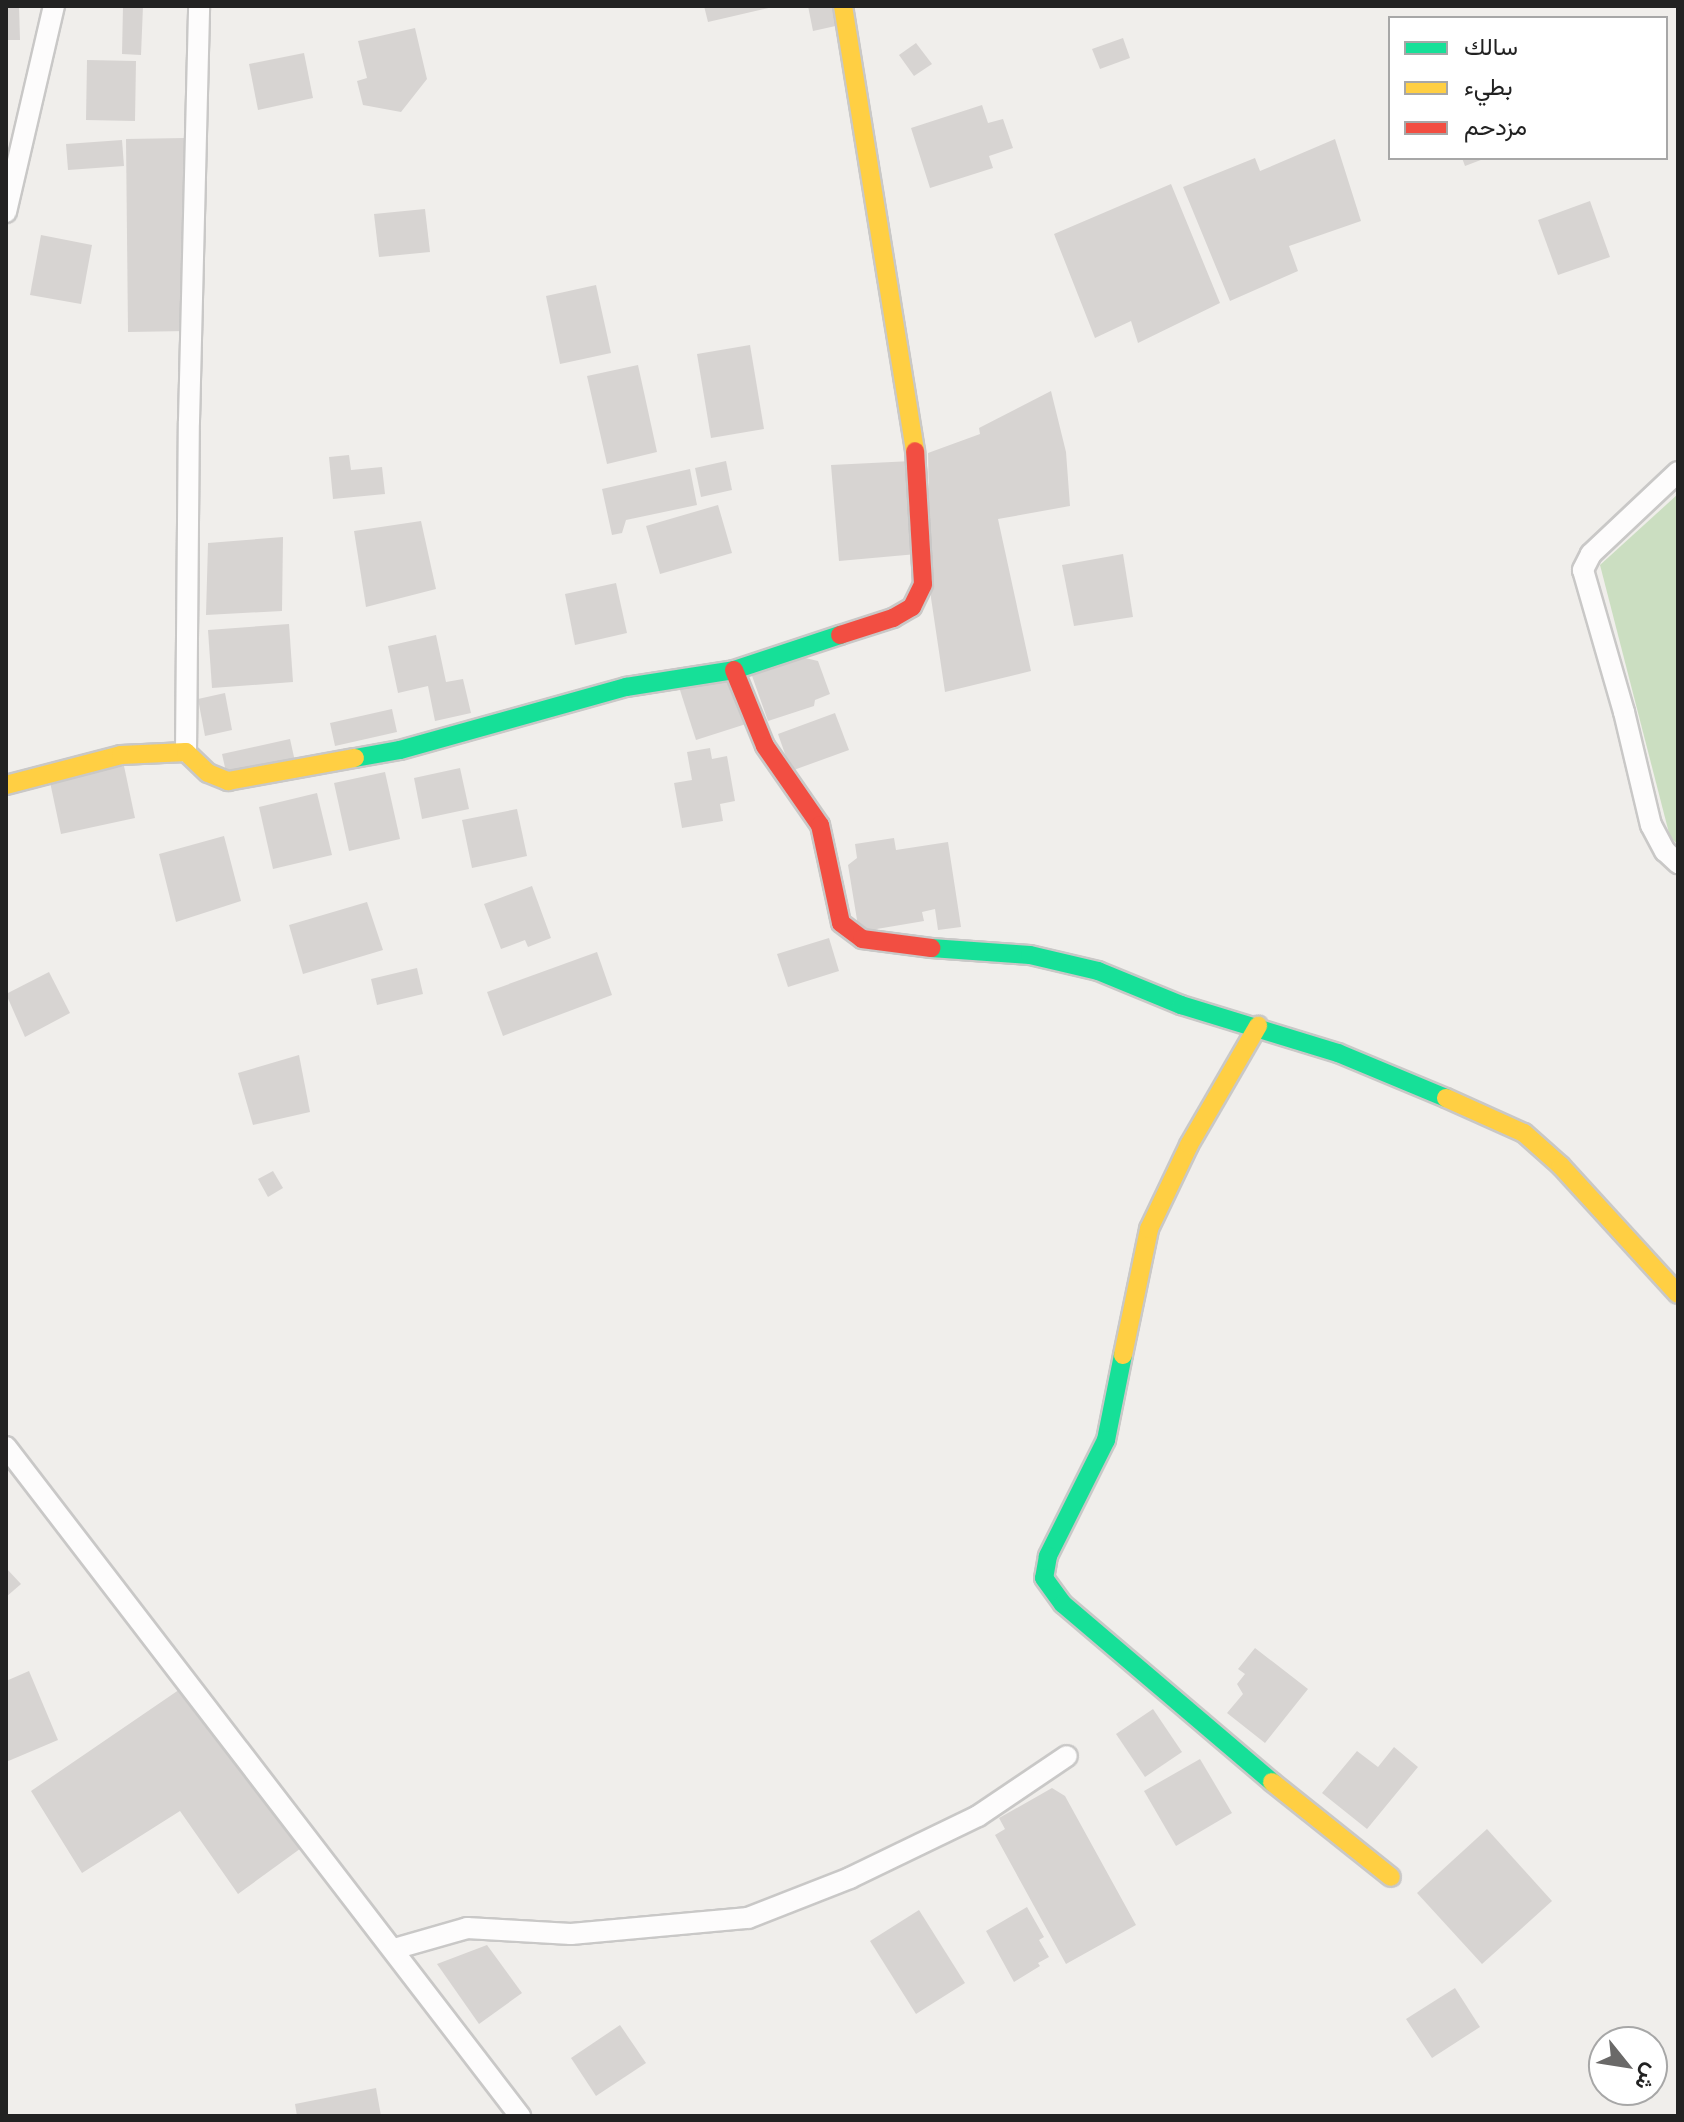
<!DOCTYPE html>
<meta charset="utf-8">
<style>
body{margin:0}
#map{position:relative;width:1684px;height:2122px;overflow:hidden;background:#f0eeeb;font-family:Poppins,Vazirmatn,sans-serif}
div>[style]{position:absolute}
.forest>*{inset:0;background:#cbdec1}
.building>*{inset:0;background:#d7d4d2}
.roads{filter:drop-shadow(2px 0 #c9c8c7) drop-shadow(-2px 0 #c9c8c7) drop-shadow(0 2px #c9c8c7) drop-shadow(0 -2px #c9c8c7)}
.street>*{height:20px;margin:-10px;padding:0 10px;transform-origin:10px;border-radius:10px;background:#fdfcfc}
.fast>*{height:18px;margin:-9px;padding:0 9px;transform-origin:9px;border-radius:9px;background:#16e098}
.slow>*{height:18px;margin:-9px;padding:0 9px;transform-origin:9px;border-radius:9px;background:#ffcf43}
.jam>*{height:18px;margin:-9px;padding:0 9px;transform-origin:9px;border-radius:9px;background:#f24e42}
span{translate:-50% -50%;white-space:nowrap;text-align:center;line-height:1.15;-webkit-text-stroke:6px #fff;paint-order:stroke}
.frame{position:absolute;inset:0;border:8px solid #222;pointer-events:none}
.legend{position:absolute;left:1388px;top:16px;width:280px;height:144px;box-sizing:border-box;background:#fff;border:2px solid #a7a7a7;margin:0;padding:10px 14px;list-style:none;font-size:24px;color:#222}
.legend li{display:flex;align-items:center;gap:16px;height:40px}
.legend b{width:40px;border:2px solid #a7a7a7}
.north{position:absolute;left:1588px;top:2026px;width:80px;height:80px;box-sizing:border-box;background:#fff;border:2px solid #a7a7a7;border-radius:50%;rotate:120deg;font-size:22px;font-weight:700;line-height:32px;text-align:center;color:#222}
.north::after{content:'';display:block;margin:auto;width:28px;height:36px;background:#6a6968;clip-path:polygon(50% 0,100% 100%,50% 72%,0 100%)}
</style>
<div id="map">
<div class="forest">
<div style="clip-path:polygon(1678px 494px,1678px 845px,1670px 837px,1600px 565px)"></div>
</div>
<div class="building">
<div style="clip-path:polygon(6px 6px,19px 6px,20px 40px,6px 40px)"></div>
<div style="clip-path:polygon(123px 6px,143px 6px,141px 55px,122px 54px)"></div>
<div style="clip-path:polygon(704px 6px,773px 6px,773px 7px,708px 22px)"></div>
<div style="clip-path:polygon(808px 6px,836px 6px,840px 25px,813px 31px)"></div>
<div style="clip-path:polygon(415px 28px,427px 79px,401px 112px,363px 105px,357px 81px,367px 78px,358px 41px)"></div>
<div style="clip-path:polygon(1123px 38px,1130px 58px,1100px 69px,1092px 49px)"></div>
<div style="clip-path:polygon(916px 43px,932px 64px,914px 76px,899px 55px)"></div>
<div style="clip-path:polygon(304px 53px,313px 98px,258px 110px,249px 64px)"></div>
<div style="clip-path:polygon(87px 60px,136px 61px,135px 121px,86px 120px)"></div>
<div style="clip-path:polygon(982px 105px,988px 123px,1003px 119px,1013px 148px,989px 156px,993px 168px,930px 188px,911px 128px)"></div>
<div style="clip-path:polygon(185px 138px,187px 331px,128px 332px,126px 139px)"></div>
<div style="clip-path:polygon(1335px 139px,1361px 221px,1289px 246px,1298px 271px,1230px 301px,1183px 187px,1255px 158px,1260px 171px)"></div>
<div style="clip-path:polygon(122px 140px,124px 166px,68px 170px,66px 144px)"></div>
<div style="clip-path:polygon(1462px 158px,1486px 158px,1465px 166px)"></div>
<div style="clip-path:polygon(1171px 184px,1220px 303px,1138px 343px,1131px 321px,1095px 338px,1054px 234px)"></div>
<div style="clip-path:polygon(1590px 201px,1610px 257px,1558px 275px,1538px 220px)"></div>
<div style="clip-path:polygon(425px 209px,430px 252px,379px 257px,374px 214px)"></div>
<div style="clip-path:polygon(41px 235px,92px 245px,81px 304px,30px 295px)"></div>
<div style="clip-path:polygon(596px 285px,611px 353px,560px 364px,546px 296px)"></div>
<div style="clip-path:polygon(750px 345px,764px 429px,711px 438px,697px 354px)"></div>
<div style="clip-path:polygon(638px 365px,657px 452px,607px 464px,587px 376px)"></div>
<div style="clip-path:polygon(1051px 391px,1066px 452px,1070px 506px,998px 519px,1031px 671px,945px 692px,931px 598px,928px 453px,980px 434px,979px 428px)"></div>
<div style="clip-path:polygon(349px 455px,351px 470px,382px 467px,385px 494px,333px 499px,329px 457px)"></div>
<div style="clip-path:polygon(726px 461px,732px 490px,701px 497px,695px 468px)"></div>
<div style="clip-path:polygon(912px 461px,917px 554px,839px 561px,831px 465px)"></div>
<div style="clip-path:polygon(690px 469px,697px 505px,626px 520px,622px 533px,612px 535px,602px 489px)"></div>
<div style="clip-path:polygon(718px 505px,732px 553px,660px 574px,646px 526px)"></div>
<div style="clip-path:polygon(421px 521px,436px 589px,366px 607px,354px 531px)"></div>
<div style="clip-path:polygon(283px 537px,282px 611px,206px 615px,208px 543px)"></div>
<div style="clip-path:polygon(1123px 554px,1133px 617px,1074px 626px,1062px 565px)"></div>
<div style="clip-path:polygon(616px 583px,627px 633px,575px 645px,565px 594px)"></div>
<div style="clip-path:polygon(289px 624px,293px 682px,212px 688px,208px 630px)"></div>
<div style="clip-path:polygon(436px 635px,446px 682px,463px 679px,471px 713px,435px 721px,428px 686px,398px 693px,388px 646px)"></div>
<div style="clip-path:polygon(801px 657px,818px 661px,830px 694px,815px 700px,814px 706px,768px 721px,751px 673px)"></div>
<div style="clip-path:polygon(730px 671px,746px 724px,696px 740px,679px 687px)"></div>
<div style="clip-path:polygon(225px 693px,232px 730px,205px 736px,198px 699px)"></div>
<div style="clip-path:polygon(392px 709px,397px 732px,335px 746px,330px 723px)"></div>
<div style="clip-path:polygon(835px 713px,849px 750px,791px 771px,778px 734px)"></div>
<div style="clip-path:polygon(290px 739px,296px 766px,228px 781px,222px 754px)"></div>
<div style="clip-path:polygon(710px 748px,712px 759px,727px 756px,735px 801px,720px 804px,723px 821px,682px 828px,674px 783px,692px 780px,687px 752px)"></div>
<div style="clip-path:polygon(124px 766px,135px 818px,61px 834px,50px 782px)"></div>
<div style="clip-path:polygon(460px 768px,469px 809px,422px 819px,414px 778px)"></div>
<div style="clip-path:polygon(385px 772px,400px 839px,349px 851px,334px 783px)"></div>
<div style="clip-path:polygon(317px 793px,332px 855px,273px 869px,259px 807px)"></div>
<div style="clip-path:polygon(517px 809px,527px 856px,472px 868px,462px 820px)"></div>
<div style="clip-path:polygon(224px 836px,241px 901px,176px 922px,159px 854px)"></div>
<div style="clip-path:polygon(894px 838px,896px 850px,948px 842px,961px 927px,938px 930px,935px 909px,922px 912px,924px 921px,859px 932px,848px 865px,857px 858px,855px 844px)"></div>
<div style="clip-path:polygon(532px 886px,551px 938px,528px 947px,525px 940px,501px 949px,484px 904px)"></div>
<div style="clip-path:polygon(367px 902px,383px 950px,303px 974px,289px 925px)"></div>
<div style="clip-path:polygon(829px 938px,839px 971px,788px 987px,777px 954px)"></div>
<div style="clip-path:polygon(597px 952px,612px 995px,503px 1036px,487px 992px)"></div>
<div style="clip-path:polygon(417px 968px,423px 994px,377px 1005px,371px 979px)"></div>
<div style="clip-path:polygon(49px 972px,70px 1013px,25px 1037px,6px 994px)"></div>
<div style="clip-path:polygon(299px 1055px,310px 1112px,253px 1125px,238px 1073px)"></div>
<div style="clip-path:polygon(273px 1171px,283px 1188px,268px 1197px,258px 1179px)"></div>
<div style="clip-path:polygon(6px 1568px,21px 1584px,6px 1597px)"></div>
<div style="clip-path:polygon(1255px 1648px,1308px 1689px,1265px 1743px,1227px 1713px,1243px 1694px,1237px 1684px,1245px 1674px,1238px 1669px)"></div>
<div style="clip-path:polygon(29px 1671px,58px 1740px,6px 1762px,6px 1681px)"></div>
<div style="clip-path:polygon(189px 1683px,304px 1846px,238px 1894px,180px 1811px,82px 1873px,31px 1791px)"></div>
<div style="clip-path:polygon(1153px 1709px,1182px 1752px,1145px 1777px,1116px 1734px)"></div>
<div style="clip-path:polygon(1394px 1747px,1418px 1767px,1367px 1829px,1322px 1793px,1357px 1751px,1378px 1767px)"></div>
<div style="clip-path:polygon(1200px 1759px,1232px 1813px,1176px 1846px,1144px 1791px)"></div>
<div style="clip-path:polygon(1052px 1788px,1065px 1796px,1136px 1925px,1066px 1964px,995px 1835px,1005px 1829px,999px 1818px)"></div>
<div style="clip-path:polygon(1487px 1829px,1552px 1901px,1482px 1964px,1417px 1893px)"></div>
<div style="clip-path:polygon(1027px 1907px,1044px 1937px,1039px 1940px,1049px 1957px,1038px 1963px,1040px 1966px,1014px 1982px,986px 1931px)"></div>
<div style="clip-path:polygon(919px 1910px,965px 1983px,916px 2014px,870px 1941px)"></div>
<div style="clip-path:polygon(487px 1945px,522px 1993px,479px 2024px,437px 1964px)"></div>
<div style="clip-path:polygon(1455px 1988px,1480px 2027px,1432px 2058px,1406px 2019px)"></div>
<div style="clip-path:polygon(620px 2025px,646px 2063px,596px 2096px,571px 2058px)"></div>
<div style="clip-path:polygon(376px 2088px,381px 2116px,297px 2116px,295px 2104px)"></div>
</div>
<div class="roads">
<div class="street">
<div style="left:6px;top:212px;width:212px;rotate:-76.9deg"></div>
<div style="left:1678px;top:472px;width:120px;rotate:136.7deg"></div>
<div style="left:1591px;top:554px;width:18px;rotate:117deg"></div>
<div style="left:1583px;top:570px;width:148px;rotate:73.9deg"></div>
<div style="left:1624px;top:712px;width:116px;rotate:76.6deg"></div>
<div style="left:1651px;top:825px;width:30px;rotate:62deg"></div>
<div style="left:1665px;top:851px;width:18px;rotate:43deg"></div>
<div style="left:186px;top:752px;width:331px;rotate:-89.5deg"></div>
<div style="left:189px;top:421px;width:415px;rotate:-88.6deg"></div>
<div style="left:6px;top:1447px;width:844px;rotate:52.46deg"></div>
<div style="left:394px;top:1949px;width:76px;rotate:-16deg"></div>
<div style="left:467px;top:1928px;width:104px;rotate:3.3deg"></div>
<div style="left:571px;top:1934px;width:178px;rotate:-5.2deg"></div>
<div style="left:748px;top:1918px;width:110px;rotate:-21.4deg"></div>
<div style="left:850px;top:1878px;width:142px;rotate:-25.8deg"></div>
<div style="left:978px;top:1816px;width:107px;rotate:-34deg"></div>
</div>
<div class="fast">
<div style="left:355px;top:758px;width:46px;rotate:-10.1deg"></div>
<div style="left:400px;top:750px;width:235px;rotate:-15.6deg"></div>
<div style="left:626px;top:687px;width:109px;rotate:-8.9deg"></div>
<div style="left:734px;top:670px;width:112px;rotate:-18.3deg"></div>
<div style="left:931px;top:948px;width:99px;rotate:4deg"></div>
<div style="left:1030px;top:955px;width:70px;rotate:13.2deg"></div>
<div style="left:1098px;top:971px;width:90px;rotate:22.3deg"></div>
<div style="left:1181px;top:1005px;width:164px;rotate:17deg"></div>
<div style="left:1338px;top:1053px;width:117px;rotate:22.6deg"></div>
<div style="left:1123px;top:1355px;width:87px;rotate:101.3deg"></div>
<div style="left:1106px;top:1440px;width:130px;rotate:116.6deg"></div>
<div style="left:1048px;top:1556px;width:22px;rotate:100deg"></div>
<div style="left:1044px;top:1578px;width:32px;rotate:54deg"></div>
<div style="left:1063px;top:1604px;width:275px;rotate:40.4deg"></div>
</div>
<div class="slow">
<div style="left:843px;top:6px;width:451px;rotate:80.8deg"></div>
<div style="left:6px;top:785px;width:119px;rotate:-14.6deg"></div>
<div style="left:121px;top:755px;width:65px;rotate:-2.6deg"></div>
<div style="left:186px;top:752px;width:30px;rotate:44deg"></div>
<div style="left:208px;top:773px;width:22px;rotate:22deg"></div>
<div style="left:228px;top:781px;width:129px;rotate:-10.3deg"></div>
<div style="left:1446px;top:1098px;width:85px;rotate:24.2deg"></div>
<div style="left:1524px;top:1133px;width:50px;rotate:41.7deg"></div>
<div style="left:1561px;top:1166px;width:173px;rotate:47.6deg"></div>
<div style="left:1123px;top:1355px;width:129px;rotate:-78.3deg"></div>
<div style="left:1149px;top:1229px;width:93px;rotate:-64.5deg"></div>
<div style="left:1189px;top:1145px;width:138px;rotate:-59.9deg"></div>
<div style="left:1272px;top:1782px;width:152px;rotate:38.6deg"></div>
</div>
<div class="jam">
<div style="left:840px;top:635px;width:56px;rotate:-17.8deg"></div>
<div style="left:893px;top:618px;width:22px;rotate:-30deg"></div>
<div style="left:912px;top:607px;width:25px;rotate:-64deg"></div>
<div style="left:923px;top:584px;width:133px;rotate:-93.4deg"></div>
<div style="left:734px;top:670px;width:82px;rotate:67.8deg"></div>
<div style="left:765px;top:746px;width:96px;rotate:55.2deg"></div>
<div style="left:820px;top:825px;width:100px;rotate:77.9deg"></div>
<div style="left:841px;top:923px;width:26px;rotate:37deg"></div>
<div style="left:862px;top:939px;width:70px;rotate:7.4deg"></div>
</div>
</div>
<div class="frame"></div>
<ul class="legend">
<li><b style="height:10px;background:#16e098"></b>سالك</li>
<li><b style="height:10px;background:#ffcf43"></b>بطيء</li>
<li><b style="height:10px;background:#f24e42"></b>مزدحم</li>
</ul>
<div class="north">ش</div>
</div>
